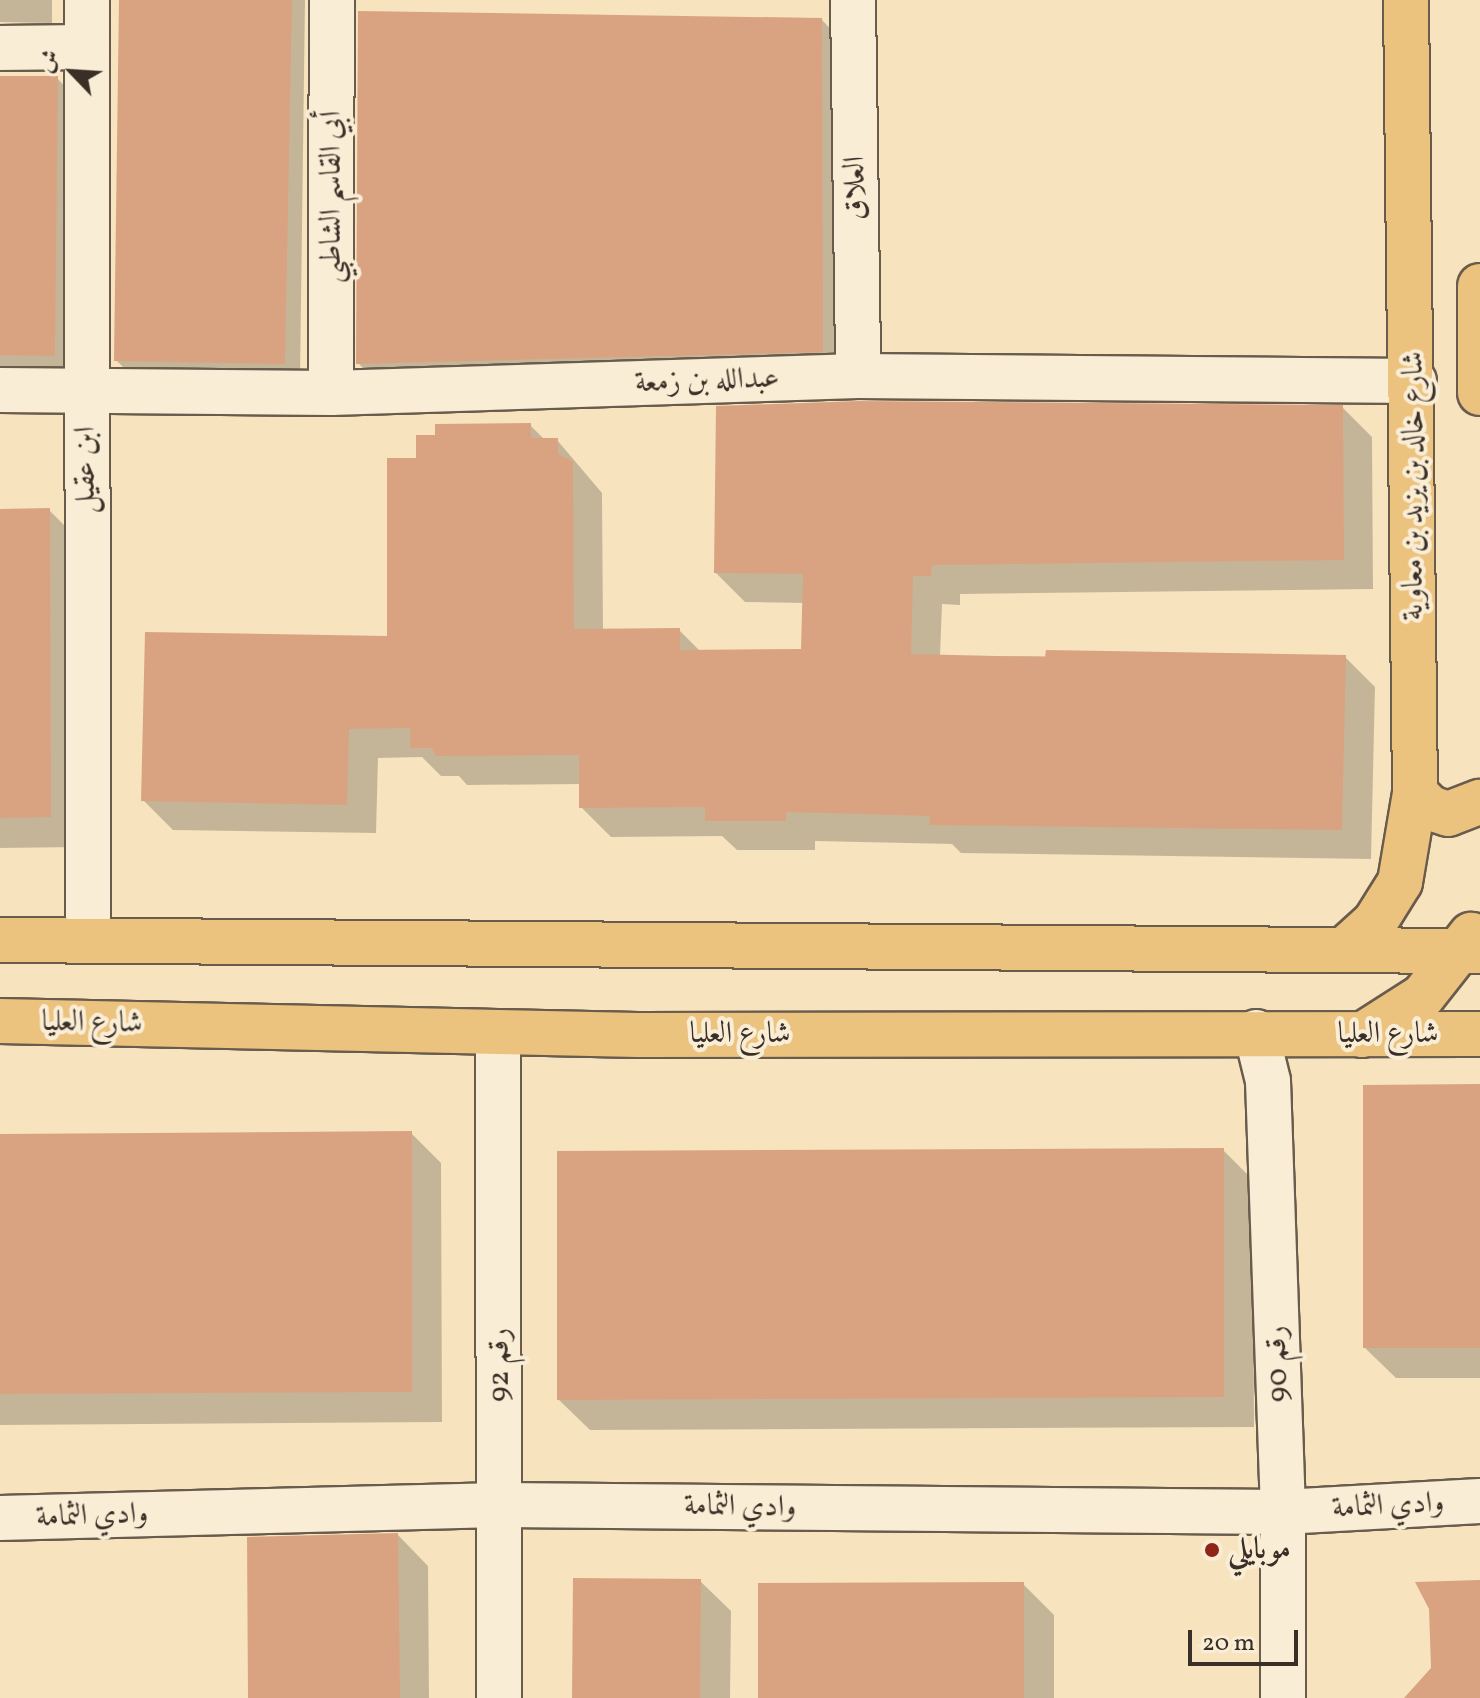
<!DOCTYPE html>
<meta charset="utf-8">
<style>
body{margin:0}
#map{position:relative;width:1480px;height:1698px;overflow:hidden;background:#f7e3be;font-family:Vollkorn,Amiri,serif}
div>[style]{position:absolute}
.shadow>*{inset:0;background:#0003}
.building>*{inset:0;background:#d9a381}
.roads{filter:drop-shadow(2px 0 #695c4d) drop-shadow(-2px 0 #695c4d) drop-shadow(0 2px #695c4d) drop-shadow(0 -2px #695c4d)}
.minor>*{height:44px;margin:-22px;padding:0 22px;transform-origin:22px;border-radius:22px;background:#faedd5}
.major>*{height:44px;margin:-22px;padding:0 22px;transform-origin:22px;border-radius:22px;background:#ecc27f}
.dots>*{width:22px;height:22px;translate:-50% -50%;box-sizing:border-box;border:4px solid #faedd5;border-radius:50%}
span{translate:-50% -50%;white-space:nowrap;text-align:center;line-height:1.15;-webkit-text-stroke:8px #faedd5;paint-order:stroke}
.street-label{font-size:30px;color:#3a2f27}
.poi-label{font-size:30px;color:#3a2f27;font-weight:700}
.left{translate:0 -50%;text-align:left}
.north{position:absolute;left:32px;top:32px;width:80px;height:80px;-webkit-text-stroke:6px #faedd5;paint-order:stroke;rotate:295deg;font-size:22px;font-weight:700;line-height:32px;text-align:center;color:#3a2f27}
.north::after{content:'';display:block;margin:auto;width:28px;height:36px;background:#3a2f27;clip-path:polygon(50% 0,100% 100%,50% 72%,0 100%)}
.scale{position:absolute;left:1188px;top:1630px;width:110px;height:36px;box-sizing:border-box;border:4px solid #3a2f27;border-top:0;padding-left:10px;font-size:24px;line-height:28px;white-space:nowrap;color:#3a2f27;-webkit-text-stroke:6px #faedd5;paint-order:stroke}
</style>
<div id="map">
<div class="shadow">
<div style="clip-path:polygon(0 0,52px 0,52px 23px,0 22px)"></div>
<div style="clip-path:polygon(120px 0,305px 0,300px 378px,132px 376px,116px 360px)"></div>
<div style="clip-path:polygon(822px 20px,841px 40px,842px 371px,378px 383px,358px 363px)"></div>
<div style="clip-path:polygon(0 78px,57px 78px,72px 94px,70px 370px,0 369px)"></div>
<div style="clip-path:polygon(1342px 407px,1372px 437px,1373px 589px,960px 594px,960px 605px,942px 604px,940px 656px,1345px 657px,1375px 687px,1371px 859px,961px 853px,952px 844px,815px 841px,815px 850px,737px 850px,722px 836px,611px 837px,581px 807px,581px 784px,467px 785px,459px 776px,441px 776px,422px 757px,378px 758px,376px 833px,173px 830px,143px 800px,389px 638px,418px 460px,530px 425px,545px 440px,557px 440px,602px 493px,603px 630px,679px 630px,701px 652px,803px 651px,805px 603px,745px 602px,716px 573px)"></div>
<div style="clip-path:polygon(49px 510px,80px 541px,81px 847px,0 848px,0 511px)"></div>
<div style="clip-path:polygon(1480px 1086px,1480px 1378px,1396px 1378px,1365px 1348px)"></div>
<div style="clip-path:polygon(411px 1133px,441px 1163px,442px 1422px,0 1425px,0 1136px)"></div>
<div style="clip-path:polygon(1223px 1150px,1253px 1180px,1254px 1427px,590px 1430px,559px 1400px)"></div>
<div style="clip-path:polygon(398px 1535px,428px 1566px,429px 1698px,250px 1698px)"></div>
<div style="clip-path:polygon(700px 1581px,731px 1611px,730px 1698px,574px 1698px)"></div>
<div style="clip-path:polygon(1023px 1584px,1054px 1615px,1054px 1698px,760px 1698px)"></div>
</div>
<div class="building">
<div style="clip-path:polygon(119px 0,292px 0,285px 364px,114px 361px)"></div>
<div style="clip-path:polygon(358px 11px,822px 18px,823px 352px,356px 364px)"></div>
<div style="clip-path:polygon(0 76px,58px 76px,55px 356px,0 355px)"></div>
<div style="clip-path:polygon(858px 401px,1343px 405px,1344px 560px,932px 565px,931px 576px,913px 576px,911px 654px,1045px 657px,1046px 650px,1346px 655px,1342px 830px,929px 825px,930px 816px,786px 812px,786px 821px,705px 821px,705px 807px,579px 808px,579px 755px,436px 756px,432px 748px,410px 748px,410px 728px,349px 729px,347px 805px,141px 801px,145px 632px,387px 636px,387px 458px,416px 458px,416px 435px,435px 435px,435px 424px,531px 423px,531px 438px,558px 438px,558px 454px,573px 461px,574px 629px,680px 628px,680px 650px,801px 649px,803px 574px,714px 573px,716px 406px)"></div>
<div style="clip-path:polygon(50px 508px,51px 817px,0 818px,0 509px)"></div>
<div style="clip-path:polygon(1480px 1084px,1480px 1348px,1363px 1348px,1363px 1085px)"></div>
<div style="clip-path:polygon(412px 1131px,412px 1392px,0 1394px,0 1134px)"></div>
<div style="clip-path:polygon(1224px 1148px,1224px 1397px,557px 1400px,557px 1151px)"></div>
<div style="clip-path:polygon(398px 1533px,400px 1698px,248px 1698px,247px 1537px)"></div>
<div style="clip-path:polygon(573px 1578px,701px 1579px,700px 1698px,572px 1698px)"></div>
<div style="clip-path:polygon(1480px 1580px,1480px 1698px,1404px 1698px,1431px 1668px,1429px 1609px,1415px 1582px)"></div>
<div style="clip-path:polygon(1024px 1582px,1024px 1698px,758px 1698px,758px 1583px)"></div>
</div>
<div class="roads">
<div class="minor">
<div style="left:87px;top:0;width:940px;rotate:89.94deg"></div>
<div style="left:853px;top:0;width:376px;rotate:89.2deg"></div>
<div style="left:0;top:48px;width:87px;rotate:-0.7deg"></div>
<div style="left:0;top:390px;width:331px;rotate:0.5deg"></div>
<div style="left:331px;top:393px;width:527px;rotate:-1.85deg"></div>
<div style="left:858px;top:376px;width:556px;rotate:0.52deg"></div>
<div style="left:331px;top:393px;width:393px;rotate:-89.9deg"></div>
<div style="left:1256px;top:1032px;width:50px;rotate:76.2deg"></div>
<div style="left:1268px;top:1081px;width:431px;rotate:88deg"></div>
<div style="left:1283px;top:1512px;width:186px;rotate:90deg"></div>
<div style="left:498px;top:1033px;width:665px;rotate:89.91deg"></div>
<div style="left:0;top:1518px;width:502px;rotate:-1.48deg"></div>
<div style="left:502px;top:1505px;width:781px;rotate:0.51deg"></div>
<div style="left:1283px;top:1512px;width:197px;rotate:-3.2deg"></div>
</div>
<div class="major">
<div style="left:1480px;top:286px;width:107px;rotate:90deg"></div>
<div style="left:1415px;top:793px;width:21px;rotate:45deg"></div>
<div style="left:1430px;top:808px;width:19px;rotate:18deg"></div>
<div style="left:1448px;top:814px;width:34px;rotate:-21deg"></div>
<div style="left:0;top:940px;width:1480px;rotate:0.43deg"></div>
<div style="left:1344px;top:950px;width:42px;rotate:-42.1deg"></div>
<div style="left:1375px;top:922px;width:47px;rotate:-58deg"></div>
<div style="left:1400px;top:882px;width:90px;rotate:-80.4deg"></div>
<div style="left:1415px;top:793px;width:793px;rotate:-90.65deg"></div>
<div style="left:0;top:1021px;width:638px;rotate:1.26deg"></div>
<div style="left:638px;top:1035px;width:842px;rotate:-0.07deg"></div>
<div style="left:1362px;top:1035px;width:72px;rotate:-32.6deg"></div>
<div style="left:1423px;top:996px;width:78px;rotate:-51.8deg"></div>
</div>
</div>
<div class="dots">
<div style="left:1212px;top:1550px;background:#8f2418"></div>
</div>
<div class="street-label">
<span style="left:856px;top:188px;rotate:-91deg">العلاق</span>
<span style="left:332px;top:197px;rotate:-90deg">أبي القاسم الشاطبي</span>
<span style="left:707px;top:381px;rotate:-2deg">عبدالله بن زمعة</span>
<span style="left:86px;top:470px;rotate:-90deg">ابن عقيل</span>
<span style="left:1414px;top:486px;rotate:-90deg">شارع خالد بن يزيد بن معاوية</span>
<span style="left:92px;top:1023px;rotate:1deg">شارع العليا</span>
<span style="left:740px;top:1034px">شارع العليا</span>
<span style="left:1388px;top:1034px">شارع العليا</span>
<span style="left:1278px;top:1364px;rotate:-92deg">رقم 90</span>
<span style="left:500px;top:1365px;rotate:-90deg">رقم 92</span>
<span style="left:1388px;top:1506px;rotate:-3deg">وادي الثمامة</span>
<span style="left:740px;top:1507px;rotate:1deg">وادي الثمامة</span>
<span style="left:92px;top:1516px;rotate:-2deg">وادي الثمامة</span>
</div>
<div class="poi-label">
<span class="left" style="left:1228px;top:1550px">موبايلي</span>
</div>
<div class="north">ش</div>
<div class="scale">20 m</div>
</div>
